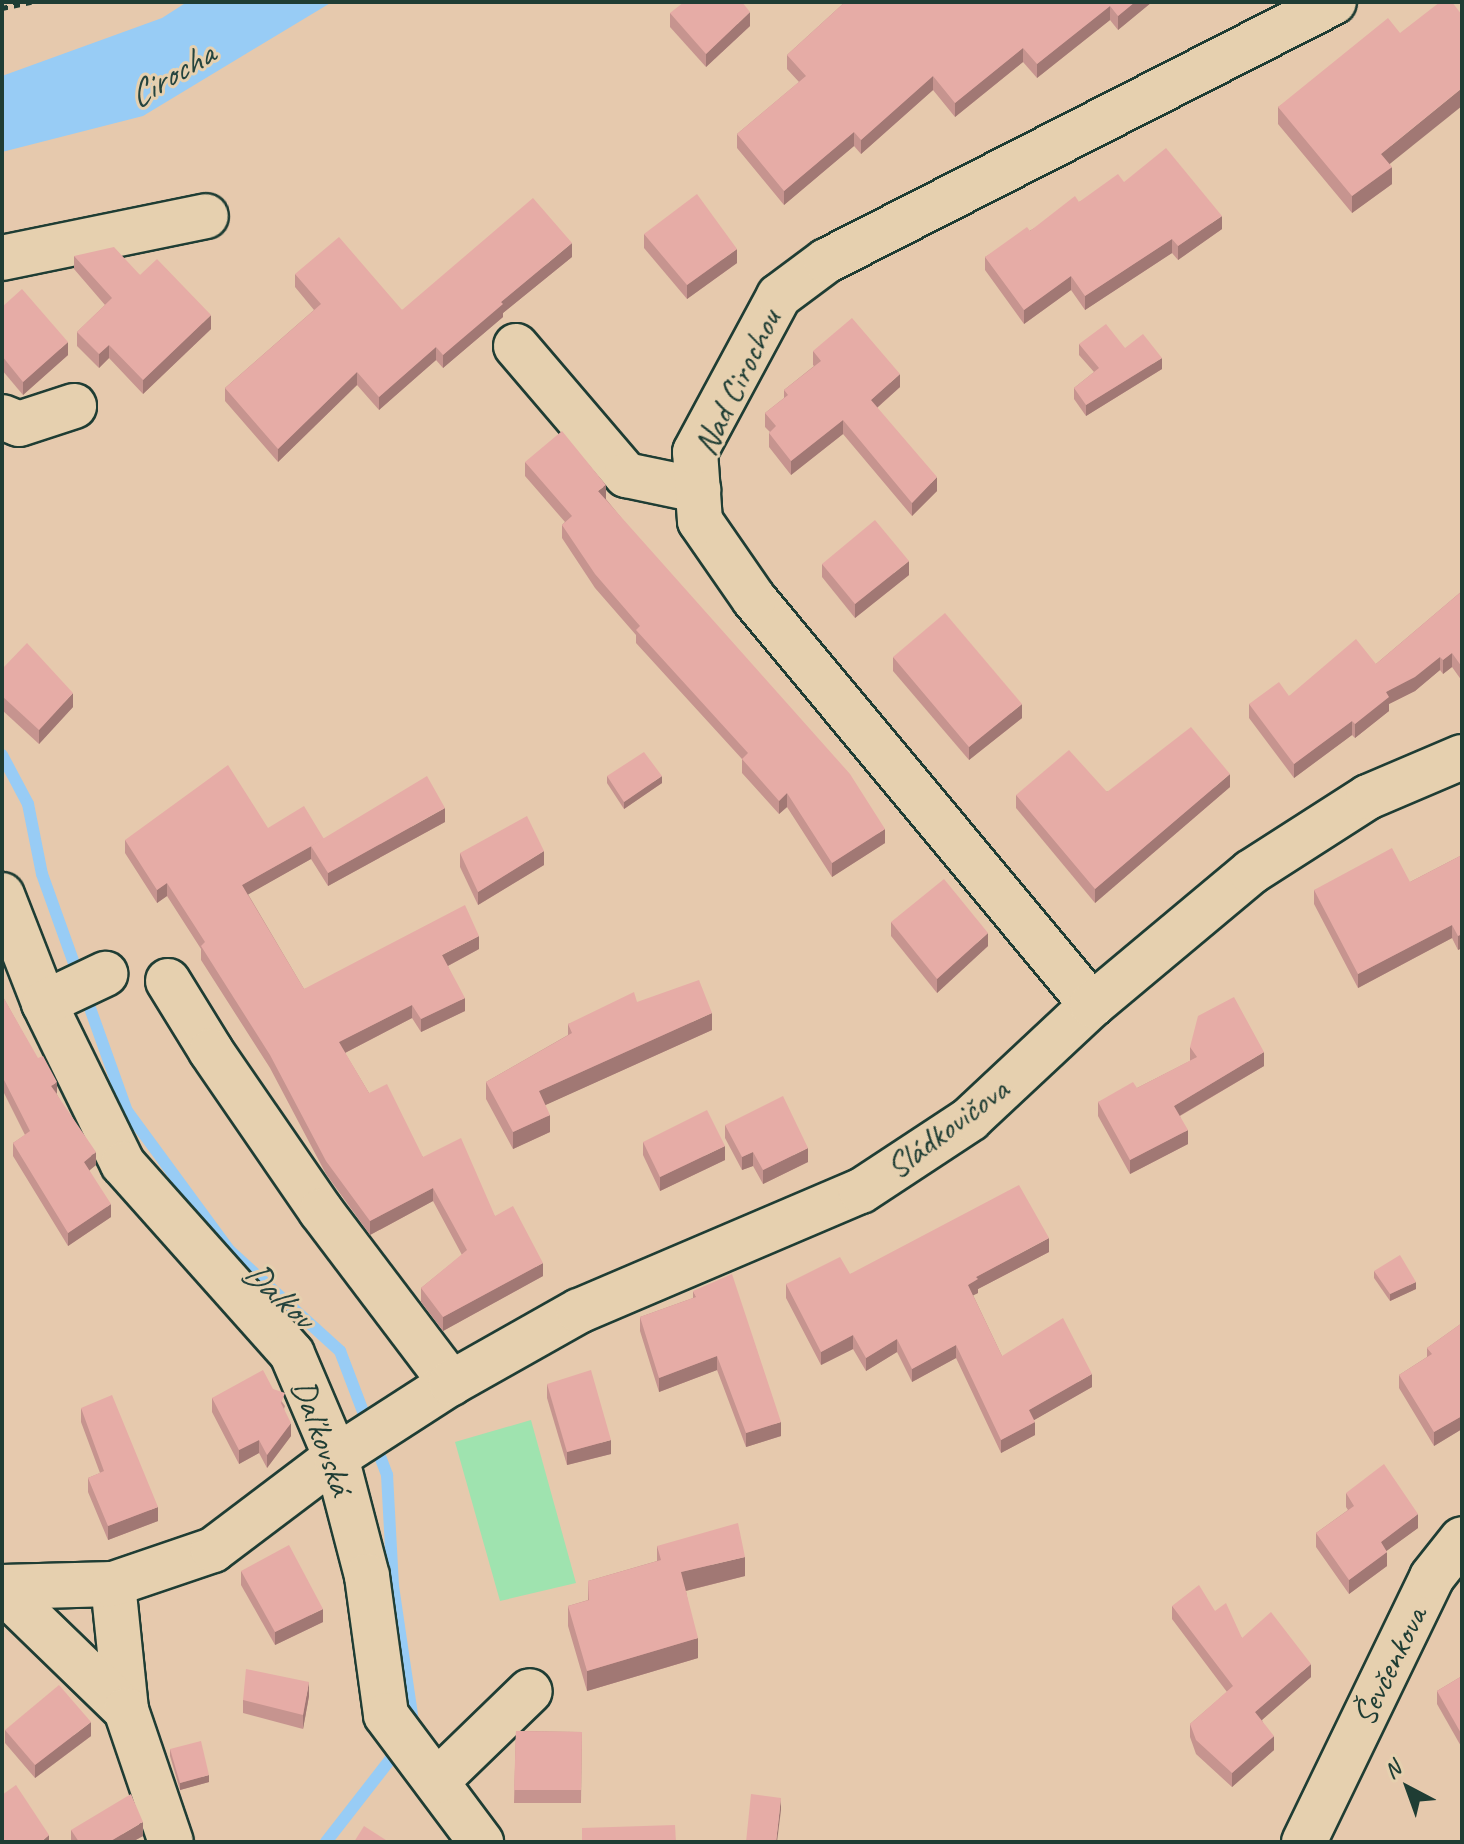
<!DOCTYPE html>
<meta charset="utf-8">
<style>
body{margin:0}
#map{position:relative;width:1464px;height:1844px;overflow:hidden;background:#e6c9ad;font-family:Caveat,sans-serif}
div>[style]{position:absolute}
.green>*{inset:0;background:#9fe3af}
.water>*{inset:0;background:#98ccf5}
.stream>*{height:12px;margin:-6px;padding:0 6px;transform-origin:6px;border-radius:6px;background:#98ccf5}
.path>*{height:5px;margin-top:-2.5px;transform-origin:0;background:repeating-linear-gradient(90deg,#1f3d34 0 6px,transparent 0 12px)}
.roads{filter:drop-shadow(2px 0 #1f3d34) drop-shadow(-2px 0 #1f3d34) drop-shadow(0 2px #1f3d34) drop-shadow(0 -2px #1f3d34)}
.minor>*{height:44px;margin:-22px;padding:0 22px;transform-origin:22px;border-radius:22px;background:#e6d0af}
.wall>*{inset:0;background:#c6948f}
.shaded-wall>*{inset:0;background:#a17874}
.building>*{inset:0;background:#e6aca6}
span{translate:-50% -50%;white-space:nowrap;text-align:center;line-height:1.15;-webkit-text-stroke:6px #e6d0af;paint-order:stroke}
.street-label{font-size:34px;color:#1f3d34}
.water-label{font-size:36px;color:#25443e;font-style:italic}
.frame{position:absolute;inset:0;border:4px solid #1f3d34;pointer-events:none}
.north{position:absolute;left:1368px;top:1748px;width:80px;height:80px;-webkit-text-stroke:6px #e6d0af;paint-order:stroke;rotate:319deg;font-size:22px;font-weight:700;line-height:32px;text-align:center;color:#1f3d34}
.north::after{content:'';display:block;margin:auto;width:28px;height:36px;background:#1f3d34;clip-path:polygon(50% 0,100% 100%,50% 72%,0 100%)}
</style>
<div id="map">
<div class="green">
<div style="clip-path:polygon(531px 1420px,576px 1583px,500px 1601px,455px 1442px)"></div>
</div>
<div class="water">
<div style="clip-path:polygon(187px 2px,332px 2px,143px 116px,2px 152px,2px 76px,162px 18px)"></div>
</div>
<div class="stream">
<div style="left:2px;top:755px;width:55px;rotate:62deg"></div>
<div style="left:28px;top:804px;width:71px;rotate:78.7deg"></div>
<div style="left:42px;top:874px;width:252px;rotate:70.3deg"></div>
<div style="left:127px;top:1111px;width:174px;rotate:53.7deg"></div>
<div style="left:230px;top:1251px;width:149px;rotate:42.3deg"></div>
<div style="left:340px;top:1351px;width:133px;rotate:69.2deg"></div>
<div style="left:387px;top:1475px;width:111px;rotate:86.9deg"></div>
<div style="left:393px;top:1586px;width:145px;rotate:81.6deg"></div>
<div style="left:326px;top:1842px;width:120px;rotate:-52.1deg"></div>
</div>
<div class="path">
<div style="left:2px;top:8px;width:30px;rotate:-12deg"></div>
</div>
<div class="roads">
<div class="minor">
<div style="left:2px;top:258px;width:208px;rotate:-11.6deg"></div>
<div style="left:516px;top:346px;width:170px;rotate:49.5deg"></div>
<div style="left:626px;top:475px;width:74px;rotate:11.8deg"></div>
<div style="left:2px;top:417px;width:18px;rotate:22deg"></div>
<div style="left:19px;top:424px;width:58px;rotate:-18.1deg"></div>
<div style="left:2px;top:895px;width:116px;rotate:68.7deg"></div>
<div style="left:44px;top:1003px;width:179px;rotate:63.9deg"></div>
<div style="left:123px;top:1164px;width:254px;rotate:48.3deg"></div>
<div style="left:292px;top:1354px;width:112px;rotate:66.9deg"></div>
<div style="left:336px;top:1457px;width:123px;rotate:75.4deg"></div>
<div style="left:367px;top:1576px;width:140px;rotate:82.2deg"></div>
<div style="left:386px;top:1715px;width:159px;rotate:53.2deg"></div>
<div style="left:168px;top:981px;width:82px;rotate:58.4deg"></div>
<div style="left:211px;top:1051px;width:194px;rotate:55.5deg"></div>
<div style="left:321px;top:1211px;width:216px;rotate:52.9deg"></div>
<div style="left:44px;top:1003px;width:68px;rotate:-25.4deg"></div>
<div style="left:1092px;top:1005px;width:528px;rotate:-129.78deg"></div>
<div style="left:754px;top:599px;width:95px;rotate:-124.7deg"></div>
<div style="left:700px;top:521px;width:69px;rotate:-94.1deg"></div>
<div style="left:695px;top:452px;width:177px;rotate:-61.7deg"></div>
<div style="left:779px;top:296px;width:59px;rotate:-36.7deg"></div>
<div style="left:826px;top:261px;width:570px;rotate:-27.01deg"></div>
<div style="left:113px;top:1584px;width:127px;rotate:84.1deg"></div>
<div style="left:2px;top:1587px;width:111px;rotate:-1.5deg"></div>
<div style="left:113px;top:1584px;width:106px;rotate:-18.8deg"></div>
<div style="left:213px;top:1550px;width:154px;rotate:-37.1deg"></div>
<div style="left:336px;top:1457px;width:137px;rotate:-32.8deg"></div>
<div style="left:451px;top:1383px;width:147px;rotate:-29.4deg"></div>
<div style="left:579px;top:1311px;width:306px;rotate:-23.1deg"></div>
<div style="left:861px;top:1191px;width:131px;rotate:-33.4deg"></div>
<div style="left:970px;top:1119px;width:167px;rotate:-43.1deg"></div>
<div style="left:1092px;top:1005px;width:207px;rotate:-39.9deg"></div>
<div style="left:1251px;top:872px;width:139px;rotate:-32.7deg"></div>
<div style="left:1368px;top:797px;width:102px;rotate:-23.1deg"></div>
<div style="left:2px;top:1590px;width:173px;rotate:44.1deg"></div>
<div style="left:126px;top:1710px;width:139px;rotate:71.2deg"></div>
<div style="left:437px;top:1781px;width:129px;rotate:-44.1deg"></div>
<div style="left:1304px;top:1842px;width:294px;rotate:-64.2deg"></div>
<div style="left:1432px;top:1577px;width:48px;rotate:-51.7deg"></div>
</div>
</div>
<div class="wall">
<div style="clip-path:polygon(845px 2px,1152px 2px,1118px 30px,1110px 20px,1037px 78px,1023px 62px,955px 117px,933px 90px,861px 154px,854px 146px,784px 205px,737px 148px,737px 134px,799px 82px,787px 69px,787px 55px)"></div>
<div style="clip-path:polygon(670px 13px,750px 26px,706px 67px,670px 27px)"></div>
<div style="clip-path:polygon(1400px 33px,1390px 164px,1392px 184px,1352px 213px,1278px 124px,1278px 107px)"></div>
<div style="clip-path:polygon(1124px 182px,1222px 229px,1178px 260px,1172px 253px,1085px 310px,1071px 290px,1024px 324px,985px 270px,985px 257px,1079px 202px)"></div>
<div style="clip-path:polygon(644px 234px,737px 263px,687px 299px,644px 248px)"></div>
<div style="clip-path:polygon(74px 256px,140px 275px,211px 329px,143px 394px,109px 358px,99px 368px,77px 346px,77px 332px,105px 305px,74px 269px)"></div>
<div style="clip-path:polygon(572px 257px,503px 313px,503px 317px,443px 368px,436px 360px,379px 410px,357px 385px,278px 462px,225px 401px,225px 388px,314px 310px,295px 287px,295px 274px,402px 310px)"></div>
<div style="clip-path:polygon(2px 307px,68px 355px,23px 395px,2px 370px)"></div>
<div style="clip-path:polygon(1079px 344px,1125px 348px,1162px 369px,1086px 416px,1074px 399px,1074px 388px,1094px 372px,1079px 355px)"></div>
<div style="clip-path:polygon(813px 351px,900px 387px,877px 408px,937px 491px,912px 516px,843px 434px,791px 475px,769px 447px,769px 433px,770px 432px,765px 427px,765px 413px,784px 398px,784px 390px,814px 366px,813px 365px)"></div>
<div style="clip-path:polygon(525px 462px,606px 499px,885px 843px,832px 877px,787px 807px,779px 814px,742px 773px,742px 759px,636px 643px,636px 635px,595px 588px,562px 538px,562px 525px,565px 522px,525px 476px)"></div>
<div style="clip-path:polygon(822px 564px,909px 575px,855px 618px,822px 577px)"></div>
<div style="clip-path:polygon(1462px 591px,1462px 681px,1452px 667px,1443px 674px,1440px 670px,1415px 691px,1389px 704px,1389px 711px,1355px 738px,1352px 735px,1294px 778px,1249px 718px,1249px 704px,1289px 696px,1376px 664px)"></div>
<div style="clip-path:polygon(893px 657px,1022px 718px,969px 760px,893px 671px)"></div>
<div style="clip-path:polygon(2px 669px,73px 707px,39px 744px,2px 710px)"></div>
<div style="clip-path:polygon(607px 776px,662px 783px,624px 809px,607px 783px)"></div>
<div style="clip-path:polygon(1230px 787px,1095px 903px,1016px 808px,1016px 795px)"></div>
<div style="clip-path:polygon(445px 822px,328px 886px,311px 859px,248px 894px,304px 989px,479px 949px,448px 966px,465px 1011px,421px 1032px,412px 1018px,345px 1053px,369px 1093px,423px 1157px,495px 1216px,543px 1276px,443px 1331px,421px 1302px,421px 1288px,462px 1255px,433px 1201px,370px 1235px,326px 1174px,270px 1068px,201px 960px,201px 949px,167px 896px,157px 903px,125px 853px,125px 840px,268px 828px,324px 839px)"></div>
<div style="clip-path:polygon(460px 853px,544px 865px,478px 905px,460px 867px)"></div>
<div style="clip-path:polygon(1462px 855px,1462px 948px,1458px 950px,1452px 938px,1358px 988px,1314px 904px,1314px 890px,1410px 882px)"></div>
<div style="clip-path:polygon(891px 922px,988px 946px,937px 993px,891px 936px)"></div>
<div style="clip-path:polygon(2px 995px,96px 1165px,89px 1170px,111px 1217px,68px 1246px,13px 1156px,13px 1143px,25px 1135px,2px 1089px)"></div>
<div style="clip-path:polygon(637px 1002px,712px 1030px,545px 1105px,550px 1132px,513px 1149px,486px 1099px,486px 1082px,568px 1035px,568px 1024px)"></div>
<div style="clip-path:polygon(1190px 1047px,1264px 1066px,1180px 1116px,1188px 1144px,1130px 1174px,1098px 1116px,1098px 1102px,1137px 1088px,1190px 1061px)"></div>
<div style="clip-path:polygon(725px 1125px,808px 1162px,763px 1184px,753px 1166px,742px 1170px,725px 1138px)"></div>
<div style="clip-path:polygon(643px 1142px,725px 1160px,660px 1191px,643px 1155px)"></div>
<div style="clip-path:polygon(1049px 1252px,978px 1289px,978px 1293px,973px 1295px,1002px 1356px,1092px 1387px,1034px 1420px,1035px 1435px,1001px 1453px,956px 1358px,912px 1382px,897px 1352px,866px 1371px,853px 1349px,821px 1365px,786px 1298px,786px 1284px,850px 1274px)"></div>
<div style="clip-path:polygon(1374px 1271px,1416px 1289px,1390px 1301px,1374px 1278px)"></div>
<div style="clip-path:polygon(693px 1291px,781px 1436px,746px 1447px,717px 1370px,659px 1392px,640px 1331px,640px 1317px,693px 1298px)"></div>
<div style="clip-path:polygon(1462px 1323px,1462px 1429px,1434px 1446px,1399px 1388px,1399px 1375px,1427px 1357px,1427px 1348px)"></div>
<div style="clip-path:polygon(547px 1384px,611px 1454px,567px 1465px,547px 1398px)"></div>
<div style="clip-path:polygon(273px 1389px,285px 1406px,284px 1409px,291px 1436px,267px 1468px,259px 1453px,239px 1464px,212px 1412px,212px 1398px)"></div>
<div style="clip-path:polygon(81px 1408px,158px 1521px,108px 1540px,88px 1492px,88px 1478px,100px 1473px,81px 1422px)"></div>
<div style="clip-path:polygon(1346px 1493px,1418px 1528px,1386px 1551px,1387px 1566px,1349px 1594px,1316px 1547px,1316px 1533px,1348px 1510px,1346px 1507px)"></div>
<div style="clip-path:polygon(657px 1546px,745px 1576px,686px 1591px,698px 1658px,587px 1691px,568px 1626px,568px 1606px,588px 1600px,588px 1581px,657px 1561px)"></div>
<div style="clip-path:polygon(241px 1571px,323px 1622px,275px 1645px,241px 1585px)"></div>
<div style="clip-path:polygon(1172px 1606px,1215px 1611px,1242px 1638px,1311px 1677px,1262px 1720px,1274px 1750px,1232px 1787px,1196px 1754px,1190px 1737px,1190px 1724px,1227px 1692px,1172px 1619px)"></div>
<div style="clip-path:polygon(1462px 1676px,1462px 1748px,1437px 1704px,1437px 1691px)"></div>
<div style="clip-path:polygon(309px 1696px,303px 1729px,243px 1713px,243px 1700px)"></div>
<div style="clip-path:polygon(5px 1730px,91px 1736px,35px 1778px,5px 1743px)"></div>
<div style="clip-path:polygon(516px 1731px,582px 1732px,581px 1803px,514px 1803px)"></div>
<div style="clip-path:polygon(170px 1749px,209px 1782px,180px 1790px,170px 1756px)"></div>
<div style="clip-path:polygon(71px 1830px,143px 1836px,132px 1842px,71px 1842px)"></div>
</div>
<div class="shaded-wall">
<div style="clip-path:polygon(1135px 2px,1152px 2px,1118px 30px,1118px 16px)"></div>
<div style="clip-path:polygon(1110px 6px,1110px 20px,1037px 78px,1037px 64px)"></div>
<div style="clip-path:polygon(750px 12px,750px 26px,706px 67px,706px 54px)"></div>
<div style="clip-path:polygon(1023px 48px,1023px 62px,955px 117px,955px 103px)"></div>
<div style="clip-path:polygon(933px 76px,933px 90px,861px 154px,861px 140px)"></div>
<div style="clip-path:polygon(1462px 88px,1462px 106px,1381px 171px,1381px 154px)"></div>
<div style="clip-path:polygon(854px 132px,854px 146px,784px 205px,784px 191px)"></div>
<div style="clip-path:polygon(1392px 167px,1392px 184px,1352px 213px,1352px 196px)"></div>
<div style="clip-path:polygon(1222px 216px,1222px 229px,1178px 260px,1178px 246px)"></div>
<div style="clip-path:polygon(1172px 239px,1172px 253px,1085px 310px,1085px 296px)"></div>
<div style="clip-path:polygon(572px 243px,572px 257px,503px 313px,503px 317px,443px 368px,443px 355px,501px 302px)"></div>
<div style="clip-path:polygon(737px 249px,737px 263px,687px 299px,687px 285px)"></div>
<div style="clip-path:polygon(1071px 276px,1071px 290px,1024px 324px,1024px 310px)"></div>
<div style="clip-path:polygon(211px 315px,211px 329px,143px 394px,143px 380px)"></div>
<div style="clip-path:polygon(68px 342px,68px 355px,23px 395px,23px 382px)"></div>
<div style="clip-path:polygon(109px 345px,109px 358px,99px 368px,99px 354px)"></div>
<div style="clip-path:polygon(436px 347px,436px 360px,379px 410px,379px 397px)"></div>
<div style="clip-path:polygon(1162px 358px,1162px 369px,1086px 416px,1086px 405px)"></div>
<div style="clip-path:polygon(357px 372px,357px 385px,278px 462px,278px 449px)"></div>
<div style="clip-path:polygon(900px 374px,900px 387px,871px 413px,871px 400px)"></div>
<div style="clip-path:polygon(843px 420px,843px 434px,791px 475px,791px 461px)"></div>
<div style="clip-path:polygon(937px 477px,937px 491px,912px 516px,912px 503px)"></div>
<div style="clip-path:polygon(606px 485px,606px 499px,598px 505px,598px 491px)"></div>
<div style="clip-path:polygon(909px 561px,909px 575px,855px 618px,855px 604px)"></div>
<div style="clip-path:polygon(1452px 653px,1452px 667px,1443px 674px,1443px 660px)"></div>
<div style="clip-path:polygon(1440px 657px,1440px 670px,1415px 691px,1389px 704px,1389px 711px,1355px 738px,1355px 724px,1386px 692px)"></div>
<div style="clip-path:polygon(73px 693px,73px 707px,39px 744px,39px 730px)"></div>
<div style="clip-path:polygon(1022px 704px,1022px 718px,969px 760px,969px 747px)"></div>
<div style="clip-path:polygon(1352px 721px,1352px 735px,1294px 778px,1294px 764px)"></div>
<div style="clip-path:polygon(1230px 774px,1230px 787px,1095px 903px,1095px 889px)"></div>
<div style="clip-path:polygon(662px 776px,662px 783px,624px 809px,624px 802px)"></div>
<div style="clip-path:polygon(787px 793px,787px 807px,779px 814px,779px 801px)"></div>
<div style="clip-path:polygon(445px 808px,445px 822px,328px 886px,328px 873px)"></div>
<div style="clip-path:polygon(885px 829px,885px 843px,832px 877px,832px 863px)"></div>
<div style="clip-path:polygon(324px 839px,311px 846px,311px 859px,242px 898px,242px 885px)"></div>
<div style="clip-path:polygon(544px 851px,544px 865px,478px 905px,478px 892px)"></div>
<div style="clip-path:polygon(167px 883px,167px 896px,157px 903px,157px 890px)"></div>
<div style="clip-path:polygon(1452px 925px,1452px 938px,1358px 988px,1358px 974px)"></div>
<div style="clip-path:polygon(988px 933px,988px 946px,937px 993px,937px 979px)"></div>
<div style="clip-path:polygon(1462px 934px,1462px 948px,1458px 950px,1458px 936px)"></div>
<div style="clip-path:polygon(479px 936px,479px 949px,442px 969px,442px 955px)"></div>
<div style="clip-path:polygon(465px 998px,465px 1011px,421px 1032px,421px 1019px)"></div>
<div style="clip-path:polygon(412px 1005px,412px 1018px,339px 1056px,339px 1042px)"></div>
<div style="clip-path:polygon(712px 1013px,712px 1030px,539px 1108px,539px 1091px)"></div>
<div style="clip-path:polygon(1264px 1052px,1264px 1066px,1174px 1119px,1174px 1106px)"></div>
<div style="clip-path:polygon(57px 1082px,57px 1094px,51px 1086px)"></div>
<div style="clip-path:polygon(550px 1115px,550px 1132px,513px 1149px,513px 1132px)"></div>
<div style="clip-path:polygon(1188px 1130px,1188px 1144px,1130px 1174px,1130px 1160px)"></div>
<div style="clip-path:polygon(725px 1146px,725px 1160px,660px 1191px,660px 1177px)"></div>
<div style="clip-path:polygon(808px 1148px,808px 1162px,763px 1184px,763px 1170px)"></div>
<div style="clip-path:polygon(96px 1152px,96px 1165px,84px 1175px,84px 1162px)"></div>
<div style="clip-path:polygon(753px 1152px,753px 1166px,742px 1170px,742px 1157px)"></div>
<div style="clip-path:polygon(433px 1188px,433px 1201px,370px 1235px,370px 1221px)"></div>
<div style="clip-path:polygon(111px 1204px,111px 1217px,68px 1246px,68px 1233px)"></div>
<div style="clip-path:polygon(1049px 1238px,1049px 1252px,978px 1289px,978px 1293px,968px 1298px,968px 1285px,976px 1277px)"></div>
<div style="clip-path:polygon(543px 1263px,543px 1276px,443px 1331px,443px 1317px)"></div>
<div style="clip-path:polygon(1416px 1282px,1416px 1289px,1390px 1301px,1390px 1294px)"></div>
<div style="clip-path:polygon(853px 1335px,853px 1349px,821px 1365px,821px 1352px)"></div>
<div style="clip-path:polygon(897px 1339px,897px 1352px,866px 1371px,866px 1358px)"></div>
<div style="clip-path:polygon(956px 1345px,956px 1358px,912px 1382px,912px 1369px)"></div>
<div style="clip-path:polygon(717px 1356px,717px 1370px,659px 1392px,659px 1378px)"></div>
<div style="clip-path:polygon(1092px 1374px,1092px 1387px,1029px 1423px,1029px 1410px)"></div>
<div style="clip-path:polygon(1462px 1416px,1462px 1429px,1434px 1446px,1434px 1432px)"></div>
<div style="clip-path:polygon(781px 1422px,781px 1436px,746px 1447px,746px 1433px)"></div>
<div style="clip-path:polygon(1035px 1422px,1035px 1435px,1001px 1453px,1001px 1440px)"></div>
<div style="clip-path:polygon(291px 1423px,291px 1436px,267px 1468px,267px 1455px)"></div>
<div style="clip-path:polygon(259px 1440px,259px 1453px,239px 1464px,239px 1450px)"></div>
<div style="clip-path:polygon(611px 1440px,611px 1454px,567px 1465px,567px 1452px)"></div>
<div style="clip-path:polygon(158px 1507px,158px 1521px,108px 1540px,108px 1526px)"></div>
<div style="clip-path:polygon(1418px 1514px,1418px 1528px,1381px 1555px,1381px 1542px)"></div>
<div style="clip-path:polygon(4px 1525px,4px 1539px,2px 1539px,2px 1526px)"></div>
<div style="clip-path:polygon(1387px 1552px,1387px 1566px,1349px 1594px,1349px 1580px)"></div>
<div style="clip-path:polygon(745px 1557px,745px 1576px,681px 1592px,681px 1572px)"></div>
<div style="clip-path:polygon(323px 1609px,323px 1622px,275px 1645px,275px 1632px)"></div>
<div style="clip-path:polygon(698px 1638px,698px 1658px,587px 1691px,587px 1671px)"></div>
<div style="clip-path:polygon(1311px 1664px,1311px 1677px,1255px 1726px,1255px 1712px)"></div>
<div style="clip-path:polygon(309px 1682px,309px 1696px,303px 1729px,303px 1715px)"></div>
<div style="clip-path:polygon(91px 1722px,91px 1736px,35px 1778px,35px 1765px)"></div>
<div style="clip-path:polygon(1274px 1736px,1274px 1750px,1232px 1787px,1232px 1773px)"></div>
<div style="clip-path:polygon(209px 1775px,209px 1782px,180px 1790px,180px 1783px)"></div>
<div style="clip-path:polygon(781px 1798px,781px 1810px,777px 1842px,776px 1842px)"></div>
<div style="clip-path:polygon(143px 1822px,143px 1836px,132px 1842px,109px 1842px)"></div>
<div style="clip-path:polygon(49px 1835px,49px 1842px,41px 1842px)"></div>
</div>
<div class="building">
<div style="clip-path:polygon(684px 2px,742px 2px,750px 12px,706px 54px,670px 13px)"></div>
<div style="clip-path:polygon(845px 2px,1135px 2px,1118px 16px,1110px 6px,1037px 64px,1023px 48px,955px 103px,933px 76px,861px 140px,854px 132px,784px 191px,737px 134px,806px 76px,787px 55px)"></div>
<div style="clip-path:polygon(1440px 2px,1452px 2px,1462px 15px,1462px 88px,1381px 154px,1392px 167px,1352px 196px,1278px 107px,1388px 18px,1400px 33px)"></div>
<div style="clip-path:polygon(1166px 148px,1222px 216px,1178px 246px,1172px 239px,1085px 296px,1071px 276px,1024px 310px,985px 257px,1027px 227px,1030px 231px,1075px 196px,1079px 202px,1118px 174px,1124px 182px)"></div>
<div style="clip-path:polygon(697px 194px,737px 249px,687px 285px,644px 234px)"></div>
<div style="clip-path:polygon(533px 198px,572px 243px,501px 302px,503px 304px,443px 355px,436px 347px,379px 397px,357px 372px,278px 449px,225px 388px,321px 304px,295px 274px,339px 237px,402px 310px)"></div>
<div style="clip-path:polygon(114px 247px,140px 275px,157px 259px,211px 315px,143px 380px,109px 345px,99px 354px,77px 332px,112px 298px,74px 256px)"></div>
<div style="clip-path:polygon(22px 289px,68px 342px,23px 382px,2px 356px,2px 307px)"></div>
<div style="clip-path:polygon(852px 318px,900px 374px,871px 400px,937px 477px,912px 503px,843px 420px,791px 461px,769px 433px,776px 426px,765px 413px,788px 395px,784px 390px,821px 361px,813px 351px)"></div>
<div style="clip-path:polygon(1106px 324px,1125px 348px,1143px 334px,1162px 358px,1086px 405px,1074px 388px,1099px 368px,1079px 344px)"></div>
<div style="clip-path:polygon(562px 431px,606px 485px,598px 491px,850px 774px,885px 829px,832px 863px,787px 793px,779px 801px,742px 759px,748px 753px,636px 630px,640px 626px,595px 574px,562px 525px,572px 516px,525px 462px)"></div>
<div style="clip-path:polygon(875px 520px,909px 561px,855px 604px,822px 564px)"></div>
<div style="clip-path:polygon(1462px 591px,1462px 667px,1452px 653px,1443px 660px,1440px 657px,1415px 677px,1386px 692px,1389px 697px,1355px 724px,1352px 721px,1294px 764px,1249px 704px,1279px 682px,1289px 696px,1356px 639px,1376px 664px)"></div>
<div style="clip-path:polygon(945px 613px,1022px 704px,969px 747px,893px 657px)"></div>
<div style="clip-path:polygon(27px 643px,73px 693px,39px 730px,2px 696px,2px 669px)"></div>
<div style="clip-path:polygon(1191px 727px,1230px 774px,1095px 889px,1016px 795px,1069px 750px,1107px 792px)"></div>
<div style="clip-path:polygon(644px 752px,662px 776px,624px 802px,607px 776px)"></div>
<div style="clip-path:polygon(228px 765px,268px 828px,304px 806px,324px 839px,242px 885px,304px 989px,465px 905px,479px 936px,442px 955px,465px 998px,421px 1019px,412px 1005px,339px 1042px,369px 1093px,387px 1084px,423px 1157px,461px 1138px,495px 1216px,513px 1206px,543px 1263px,443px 1317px,421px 1288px,467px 1250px,433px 1188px,370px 1221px,326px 1161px,270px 1055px,201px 946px,205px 942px,167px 883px,157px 890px,125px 840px)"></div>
<div style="clip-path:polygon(427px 776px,445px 808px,328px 873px,311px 846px)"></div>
<div style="clip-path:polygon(527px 816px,544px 851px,478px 892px,460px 853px)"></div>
<div style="clip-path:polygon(1392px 848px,1410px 882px,1462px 855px,1462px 934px,1458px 936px,1452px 925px,1358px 974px,1314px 890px)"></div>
<div style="clip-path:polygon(944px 879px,988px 933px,937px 979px,891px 922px)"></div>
<div style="clip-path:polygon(699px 980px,712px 1013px,539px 1091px,550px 1115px,513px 1132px,486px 1082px,572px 1033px,568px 1024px,634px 992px,637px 1002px)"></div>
<div style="clip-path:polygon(2px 995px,38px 1058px,43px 1056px,57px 1082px,51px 1086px,96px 1152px,84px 1162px,111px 1204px,68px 1233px,13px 1143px,30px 1131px,2px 1076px)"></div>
<div style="clip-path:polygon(1234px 997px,1264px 1052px,1174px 1106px,1188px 1130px,1130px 1160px,1098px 1102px,1133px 1082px,1137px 1088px,1197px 1057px,1190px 1047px,1198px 1016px)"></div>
<div style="clip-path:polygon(783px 1096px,808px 1148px,763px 1170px,753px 1152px,742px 1157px,725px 1125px)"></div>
<div style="clip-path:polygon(707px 1110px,725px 1146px,660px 1177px,643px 1142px)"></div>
<div style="clip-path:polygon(1019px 1185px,1049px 1238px,976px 1277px,978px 1279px,968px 1285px,1002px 1356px,1063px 1318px,1092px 1374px,1029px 1410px,1035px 1422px,1001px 1440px,956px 1345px,912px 1369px,897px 1339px,866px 1358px,853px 1335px,821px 1352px,786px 1284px,840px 1257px,850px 1274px)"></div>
<div style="clip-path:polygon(1400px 1255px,1416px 1282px,1390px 1294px,1374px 1271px)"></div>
<div style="clip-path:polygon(732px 1274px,781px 1422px,746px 1433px,717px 1356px,659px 1378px,640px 1317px,696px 1297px,693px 1291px)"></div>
<div style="clip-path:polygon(1462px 1323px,1462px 1416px,1434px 1432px,1399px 1375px,1432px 1354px,1427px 1348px)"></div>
<div style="clip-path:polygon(263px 1370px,273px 1389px,285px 1393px,281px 1403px,291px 1423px,267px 1455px,259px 1440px,239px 1450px,212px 1398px)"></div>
<div style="clip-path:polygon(591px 1370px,611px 1440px,567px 1452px,547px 1384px)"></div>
<div style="clip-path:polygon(112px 1395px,158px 1507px,108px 1526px,88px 1478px,104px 1471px,81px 1408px)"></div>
<div style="clip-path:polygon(1384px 1464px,1418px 1514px,1381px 1542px,1387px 1552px,1349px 1580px,1316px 1533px,1354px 1506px,1346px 1493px)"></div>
<div style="clip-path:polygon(738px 1523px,745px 1557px,681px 1572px,698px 1638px,587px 1671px,568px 1606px,589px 1600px,588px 1581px,661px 1560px,657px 1546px)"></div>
<div style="clip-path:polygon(289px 1545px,323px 1609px,275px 1632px,241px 1571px)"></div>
<div style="clip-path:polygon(1199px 1585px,1215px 1611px,1226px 1603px,1242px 1638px,1271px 1612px,1311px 1664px,1255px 1712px,1274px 1736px,1232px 1773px,1196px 1740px,1190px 1724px,1233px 1686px,1172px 1606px)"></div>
<div style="clip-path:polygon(246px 1669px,309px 1682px,303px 1715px,243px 1700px)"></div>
<div style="clip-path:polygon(1462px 1676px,1462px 1735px,1437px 1691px)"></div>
<div style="clip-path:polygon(59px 1685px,91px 1722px,35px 1765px,5px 1730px)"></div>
<div style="clip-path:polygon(516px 1731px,582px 1732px,581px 1790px,514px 1790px)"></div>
<div style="clip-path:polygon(201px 1741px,209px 1775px,180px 1783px,170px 1749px)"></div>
<div style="clip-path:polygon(16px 1785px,49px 1835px,41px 1842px,2px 1842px,2px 1795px)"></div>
<div style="clip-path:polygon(131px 1794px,143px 1822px,109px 1842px,79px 1842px,71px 1830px)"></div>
<div style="clip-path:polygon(751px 1794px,781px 1798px,776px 1842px,746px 1842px)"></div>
<div style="clip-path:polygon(675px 1825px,676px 1842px,582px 1842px,582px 1828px)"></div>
<div style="clip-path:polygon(364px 1826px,389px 1842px,354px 1842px)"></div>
</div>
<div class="street-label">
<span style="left:737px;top:382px;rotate:-64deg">Nad Cirochou</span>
<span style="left:947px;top:1128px;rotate:-37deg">Sládkovičova</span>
<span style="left:323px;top:1437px;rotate:70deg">Daľkovská</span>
<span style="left:1389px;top:1666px;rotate:-64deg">Ševčenkova</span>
</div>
<div class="water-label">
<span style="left:171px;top:75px;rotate:-31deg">Cirocha</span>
<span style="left:278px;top:1294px;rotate:42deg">Dalkov</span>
</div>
<div class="frame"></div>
<div class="north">N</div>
</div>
